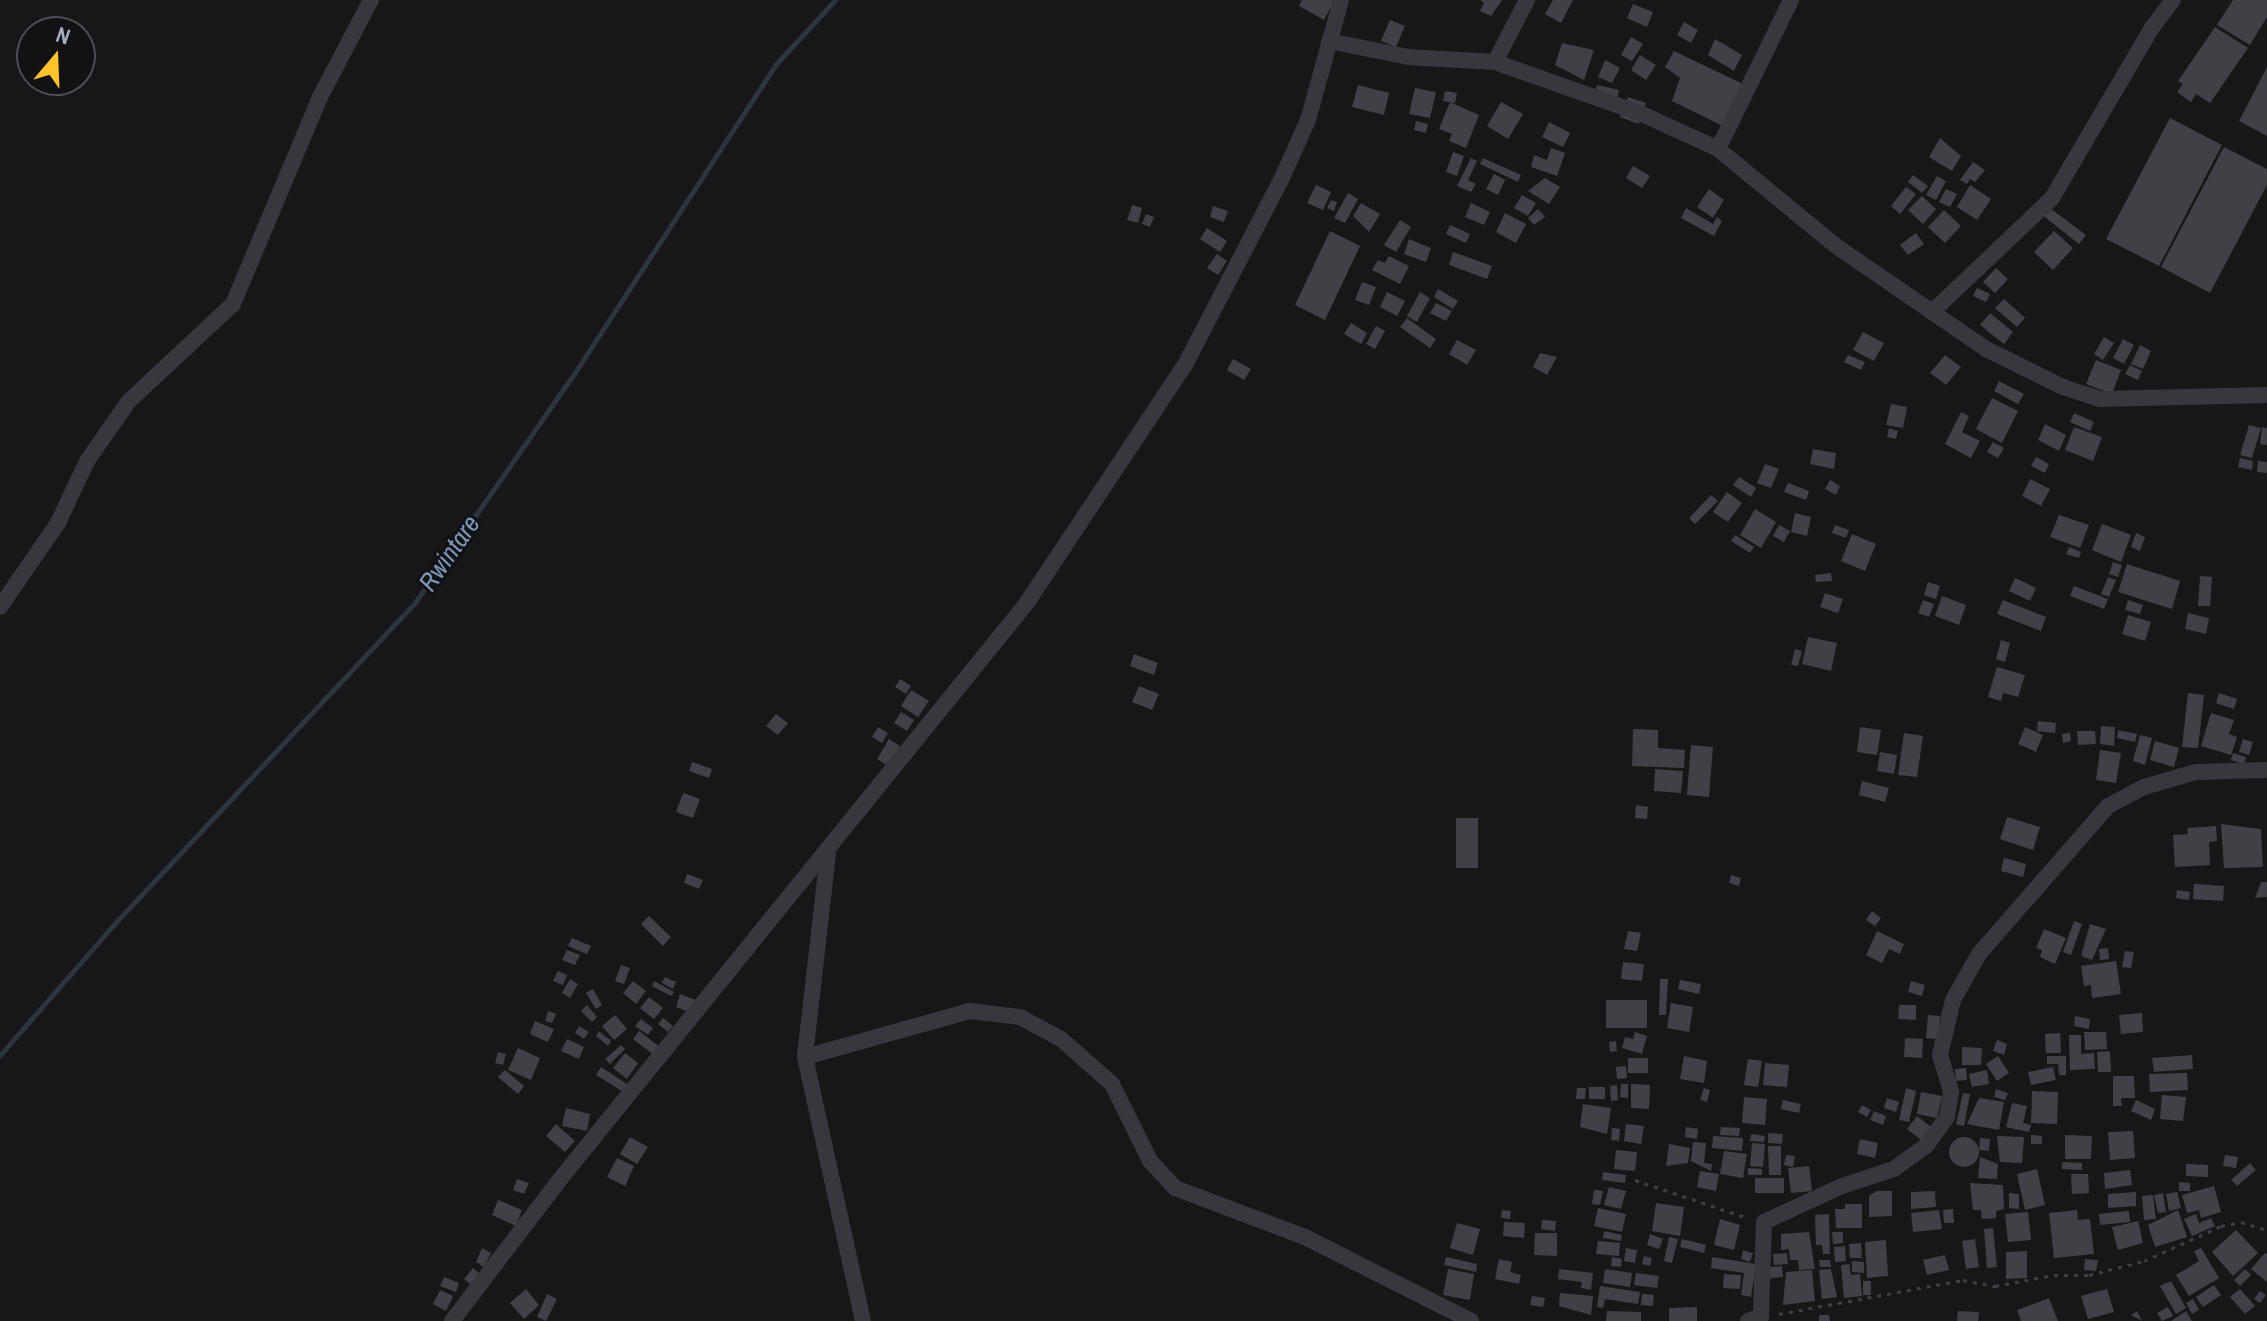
<!DOCTYPE html>
<style>
body{margin:0}
#map{position:relative;width:2267px;height:1321px;overflow:hidden;background:#171719;font-family:"Archivo Narrow",sans-serif}
div>[style]{position:absolute}
.stream>*{height:5px;margin:-2.5px;padding:0 2.5px;transform-origin:2.5px;border-radius:2.5px;background:#2b353e}
.building>*{inset:0;background:#404146}
.round{border-radius:50%}
.path>*{height:3px;margin-top:-1.5px;transform-origin:0;background:repeating-linear-gradient(90deg,#3d3f45 0 4px,transparent 0 10px)}
.street>*{height:16px;margin:-8px;padding:0 8px;transform-origin:8px;border-radius:8px;background:#37383e}
span{translate:-50% -50%;white-space:nowrap;text-align:center;line-height:1.15;-webkit-text-stroke:6px #121114;paint-order:stroke}
.water-label{font-size:26px;color:#7b98b8;font-style:italic}
.north{position:absolute;left:16px;top:16px;width:80px;height:80px;box-sizing:border-box;background:#121114;border:2px solid #4e4f56;border-radius:50%;rotate:19deg;font-size:22px;font-weight:700;line-height:32px;text-align:center;color:#a7acba}
.north::after{content:'';display:block;margin:auto;width:28px;height:36px;background:#ffc428;clip-path:polygon(50% 0,100% 100%,50% 72%,0 100%)}
</style>
<div id="map">
<div class="stream">
<div style="left:0;top:1055px;width:178px;rotate:-48.9deg"></div>
<div style="left:117px;top:921px;width:434px;rotate:-46.9deg"></div>
<div style="left:414px;top:604px;width:277px;rotate:-55.2deg"></div>
<div style="left:572px;top:377px;width:374px;rotate:-56.9deg"></div>
<div style="left:776px;top:64px;width:87px;rotate:-47.3deg"></div>
</div>
<div class="building">
<div style="clip-path:polygon(1302px 0,1332px 0,1334px 1px,1324px 20px,1299px 6px)"></div>
<div style="clip-path:polygon(1480px 0,1502px 0,1491px 16px,1480px 11px,1484px 3px)"></div>
<div style="clip-path:polygon(1553px 0,1573px 0,1561px 23px,1545px 14px)"></div>
<div style="clip-path:polygon(2233px 0,2267px 0,2267px 17px,2250px 45px,2217px 25px)"></div>
<div style="clip-path:polygon(1633px 4px,1653px 12px,1647px 27px,1627px 18px)"></div>
<div style="clip-path:polygon(1390px 20px,1405px 26px,1396px 47px,1381px 41px)"></div>
<div style="clip-path:polygon(1684px 22px,1698px 30px,1691px 43px,1677px 35px)"></div>
<div style="clip-path:polygon(2215px 27px,2248px 48px,2210px 103px,2196px 94px,2191px 102px,2177px 92px,2183px 84px,2178px 81px)"></div>
<div style="clip-path:polygon(1631px 37px,1643px 44px,1632px 61px,1621px 55px)"></div>
<div style="clip-path:polygon(1715px 39px,1742px 55px,1734px 71px,1708px 55px)"></div>
<div style="clip-path:polygon(1562px 43px,1594px 50px,1584px 80px,1555px 65px)"></div>
<div style="clip-path:polygon(1674px 51px,1747px 86px,1731px 130px,1672px 101px,1680px 78px,1665px 67px)"></div>
<div style="clip-path:polygon(1640px 55px,1656px 65px,1646px 80px,1631px 70px)"></div>
<div style="clip-path:polygon(1605px 60px,1620px 68px,1612px 83px,1598px 77px)"></div>
<div style="clip-path:polygon(2267px 67px,2267px 136px,2239px 121px)"></div>
<div style="clip-path:polygon(1358px 85px,1389px 93px,1384px 115px,1352px 107px)"></div>
<div style="clip-path:polygon(1597px 85px,1619px 90px,1615px 108px,1592px 103px)"></div>
<div style="clip-path:polygon(1415px 88px,1436px 92px,1430px 118px,1409px 114px)"></div>
<div style="clip-path:polygon(1445px 91px,1457px 93px,1455px 103px,1443px 101px)"></div>
<div style="clip-path:polygon(1628px 97px,1646px 103px,1639px 124px,1620px 117px)"></div>
<div style="clip-path:polygon(1450px 102px,1479px 115px,1466px 148px,1449px 141px,1452px 134px,1439px 129px)"></div>
<div style="clip-path:polygon(1501px 102px,1523px 114px,1508px 139px,1487px 126px)"></div>
<div style="clip-path:polygon(2170px 118px,2222px 145px,2159px 266px,2106px 239px)"></div>
<div style="clip-path:polygon(1416px 121px,1428px 124px,1426px 133px,1414px 130px)"></div>
<div style="clip-path:polygon(1549px 122px,1570px 133px,1563px 147px,1542px 137px)"></div>
<div style="clip-path:polygon(1940px 138px,1961px 156px,1952px 171px,1929px 157px)"></div>
<div style="clip-path:polygon(2224px 147px,2267px 169px,2267px 185px,2210px 293px,2161px 267px)"></div>
<div style="clip-path:polygon(1551px 148px,1565px 153px,1557px 176px,1531px 167px,1534px 155px,1547px 160px)"></div>
<div style="clip-path:polygon(1453px 152px,1464px 156px,1457px 176px,1446px 172px)"></div>
<div style="clip-path:polygon(1471px 158px,1477px 161px,1468px 180px,1476px 184px,1471px 192px,1457px 186px)"></div>
<div style="clip-path:polygon(1483px 158px,1521px 175px,1518px 182px,1480px 164px)"></div>
<div style="clip-path:polygon(1973px 162px,1985px 170px,1975px 182px,1970px 179px,1967px 184px,1960px 180px)"></div>
<div style="clip-path:polygon(1633px 166px,1650px 176px,1642px 188px,1626px 178px)"></div>
<div style="clip-path:polygon(1494px 174px,1505px 180px,1498px 195px,1486px 189px)"></div>
<div style="clip-path:polygon(1913px 175px,1928px 186px,1922px 193px,1908px 182px)"></div>
<div style="clip-path:polygon(1937px 176px,1946px 181px,1936px 200px,1926px 195px)"></div>
<div style="clip-path:polygon(1545px 178px,1560px 187px,1549px 204px,1528px 191px)"></div>
<div style="clip-path:polygon(1316px 185px,1331px 192px,1323px 210px,1307px 203px)"></div>
<div style="clip-path:polygon(1970px 185px,1991px 199px,1977px 220px,1957px 207px)"></div>
<div style="clip-path:polygon(1906px 187px,1916px 194px,1900px 214px,1891px 206px)"></div>
<div style="clip-path:polygon(1709px 189px,1724px 200px,1713px 218px,1697px 207px)"></div>
<div style="clip-path:polygon(1946px 189px,1957px 194px,1950px 207px,1939px 202px)"></div>
<div style="clip-path:polygon(1348px 193px,1358px 199px,1345px 223px,1334px 218px)"></div>
<div style="clip-path:polygon(1522px 195px,1536px 203px,1528px 216px,1514px 208px)"></div>
<div style="clip-path:polygon(1922px 196px,1936px 209px,1923px 224px,1908px 210px)"></div>
<div style="clip-path:polygon(1331px 200px,1337px 202px,1334px 211px,1327px 208px)"></div>
<div style="clip-path:polygon(1361px 203px,1380px 214px,1369px 232px,1353px 216px)"></div>
<div style="clip-path:polygon(1471px 203px,1490px 212px,1484px 225px,1465px 217px)"></div>
<div style="clip-path:polygon(1132px 205px,1142px 208px,1138px 223px,1127px 220px)"></div>
<div style="clip-path:polygon(1213px 206px,1228px 211px,1224px 222px,1210px 217px)"></div>
<div style="clip-path:polygon(2047px 206px,2086px 235px,2079px 244px,2041px 214px)"></div>
<div style="clip-path:polygon(1686px 208px,1713px 224px,1717px 217px,1722px 221px,1714px 236px,1681px 218px)"></div>
<div style="clip-path:polygon(1538px 209px,1545px 217px,1534px 225px,1528px 218px)"></div>
<div style="clip-path:polygon(1944px 210px,1961px 226px,1945px 243px,1928px 227px)"></div>
<div style="clip-path:polygon(1505px 213px,1526px 224px,1516px 243px,1496px 232px)"></div>
<div style="clip-path:polygon(1146px 214px,1154px 217px,1150px 227px,1142px 224px)"></div>
<div style="clip-path:polygon(1400px 220px,1411px 227px,1396px 252px,1384px 245px)"></div>
<div style="clip-path:polygon(1450px 225px,1470px 234px,1466px 243px,1446px 234px)"></div>
<div style="clip-path:polygon(1207px 228px,1227px 241px,1220px 252px,1200px 239px)"></div>
<div style="clip-path:polygon(1330px 231px,1360px 246px,1325px 320px,1295px 305px)"></div>
<div style="clip-path:polygon(2054px 231px,2073px 248px,2053px 270px,2034px 252px)"></div>
<div style="clip-path:polygon(1916px 233px,1924px 244px,1908px 255px,1900px 245px)"></div>
<div style="clip-path:polygon(1409px 239px,1431px 248px,1426px 262px,1404px 254px)"></div>
<div style="clip-path:polygon(1453px 252px,1492px 266px,1487px 279px,1449px 265px)"></div>
<div style="clip-path:polygon(1217px 254px,1227px 261px,1218px 275px,1207px 268px)"></div>
<div style="clip-path:polygon(1389px 256px,1409px 266px,1400px 284px,1372px 270px,1378px 260px,1385px 263px)"></div>
<div style="clip-path:polygon(1996px 268px,2008px 279px,1995px 293px,1983px 282px)"></div>
<div style="clip-path:polygon(1362px 282px,1376px 287px,1369px 305px,1355px 300px)"></div>
<div style="clip-path:polygon(1977px 288px,1990px 294px,1986px 302px,1973px 296px)"></div>
<div style="clip-path:polygon(1438px 289px,1458px 301px,1453px 309px,1434px 297px)"></div>
<div style="clip-path:polygon(1387px 292px,1405px 301px,1397px 316px,1380px 307px)"></div>
<div style="clip-path:polygon(1420px 292px,1430px 298px,1417px 322px,1407px 316px)"></div>
<div style="clip-path:polygon(2004px 299px,2025px 318px,2017px 327px,1995px 308px)"></div>
<div style="clip-path:polygon(1436px 303px,1452px 311px,1446px 321px,1430px 313px)"></div>
<div style="clip-path:polygon(1990px 313px,2013px 332px,2004px 344px,1980px 325px)"></div>
<div style="clip-path:polygon(1407px 318px,1436px 339px,1430px 348px,1400px 327px)"></div>
<div style="clip-path:polygon(1351px 323px,1367px 333px,1361px 344px,1344px 334px)"></div>
<div style="clip-path:polygon(1376px 326px,1385px 331px,1375px 349px,1366px 344px)"></div>
<div style="clip-path:polygon(1863px 332px,1884px 343px,1874px 361px,1853px 350px)"></div>
<div style="clip-path:polygon(2104px 337px,2114px 343px,2103px 360px,2094px 354px)"></div>
<div style="clip-path:polygon(2123px 339px,2134px 345px,2124px 364px,2113px 358px)"></div>
<div style="clip-path:polygon(1457px 340px,1476px 350px,1467px 365px,1449px 354px)"></div>
<div style="clip-path:polygon(2140px 345px,2151px 351px,2143px 369px,2131px 364px)"></div>
<div style="clip-path:polygon(1540px 353px,1557px 357px,1547px 375px,1533px 367px)"></div>
<div style="clip-path:polygon(1848px 355px,1865px 362px,1861px 370px,1844px 362px)"></div>
<div style="clip-path:polygon(1945px 355px,1961px 367px,1946px 385px,1930px 373px)"></div>
<div style="clip-path:polygon(1233px 359px,1251px 369px,1244px 380px,1227px 370px)"></div>
<div style="clip-path:polygon(2096px 360px,2121px 370px,2112px 394px,2086px 384px)"></div>
<div style="clip-path:polygon(2130px 365px,2142px 371px,2138px 380px,2125px 374px)"></div>
<div style="clip-path:polygon(1999px 381px,2024px 394px,2018px 404px,1994px 391px)"></div>
<div style="clip-path:polygon(1992px 398px,2018px 411px,2002px 443px,1976px 429px)"></div>
<div style="clip-path:polygon(1891px 404px,1907px 407px,1903px 428px,1886px 425px)"></div>
<div style="clip-path:polygon(1961px 412px,1969px 416px,1962px 432px,1980px 441px,1971px 458px,1945px 444px)"></div>
<div style="clip-path:polygon(2074px 413px,2094px 422px,2090px 431px,2070px 422px)"></div>
<div style="clip-path:polygon(2045px 424px,2066px 435px,2059px 451px,2038px 440px)"></div>
<div style="clip-path:polygon(2249px 425px,2261px 428px,2252px 458px,2240px 455px)"></div>
<div style="clip-path:polygon(2074px 427px,2102px 437px,2093px 461px,2065px 450px)"></div>
<div style="clip-path:polygon(2262px 427px,2267px 428px,2267px 445px,2260px 444px)"></div>
<div style="clip-path:polygon(1889px 428px,1898px 431px,1896px 439px,1887px 437px)"></div>
<div style="clip-path:polygon(1993px 442px,2004px 448px,1998px 458px,1987px 452px)"></div>
<div style="clip-path:polygon(1813px 449px,1836px 453px,1834px 469px,1810px 464px)"></div>
<div style="clip-path:polygon(2036px 457px,2049px 464px,2045px 473px,2031px 466px)"></div>
<div style="clip-path:polygon(2240px 458px,2253px 461px,2252px 470px,2238px 467px)"></div>
<div style="clip-path:polygon(2258px 461px,2267px 462px,2267px 473px,2257px 472px)"></div>
<div style="clip-path:polygon(1765px 464px,1779px 469px,1771px 488px,1757px 483px)"></div>
<div style="clip-path:polygon(1739px 477px,1756px 488px,1751px 497px,1733px 485px)"></div>
<div style="clip-path:polygon(2030px 479px,2050px 489px,2041px 506px,2022px 496px)"></div>
<div style="clip-path:polygon(1830px 480px,1840px 486px,1836px 495px,1825px 489px)"></div>
<div style="clip-path:polygon(1788px 483px,1809px 491px,1806px 500px,1784px 492px)"></div>
<div style="clip-path:polygon(1727px 492px,1742px 503px,1728px 522px,1713px 512px)"></div>
<div style="clip-path:polygon(1711px 495px,1718px 501px,1695px 524px,1689px 518px)"></div>
<div style="clip-path:polygon(1755px 509px,1776px 522px,1761px 548px,1740px 535px)"></div>
<div style="clip-path:polygon(1795px 513px,1811px 517px,1807px 536px,1791px 532px)"></div>
<div style="clip-path:polygon(2059px 515px,2089px 525px,2080px 548px,2050px 537px)"></div>
<div style="clip-path:polygon(2102px 524px,2131px 535px,2121px 562px,2092px 550px)"></div>
<div style="clip-path:polygon(1779px 525px,1790px 531px,1784px 542px,1773px 536px)"></div>
<div style="clip-path:polygon(1835px 525px,1849px 530px,1846px 538px,1832px 533px)"></div>
<div style="clip-path:polygon(2136px 533px,2145px 537px,2140px 551px,2131px 547px)"></div>
<div style="clip-path:polygon(1852px 534px,1876px 544px,1865px 571px,1841px 561px)"></div>
<div style="clip-path:polygon(1735px 535px,1754px 547px,1750px 553px,1731px 541px)"></div>
<div style="clip-path:polygon(2069px 547px,2081px 552px,2079px 558px,2066px 554px)"></div>
<div style="clip-path:polygon(2113px 562px,2122px 565px,2118px 577px,2109px 574px)"></div>
<div style="clip-path:polygon(2127px 564px,2180px 581px,2172px 609px,2118px 592px)"></div>
<div style="clip-path:polygon(1831px 573px,1832px 581px,1816px 582px,1815px 575px)"></div>
<div style="clip-path:polygon(2200px 576px,2212px 577px,2210px 606px,2198px 606px)"></div>
<div style="clip-path:polygon(2108px 577px,2116px 580px,2109px 597px,2101px 594px)"></div>
<div style="clip-path:polygon(2015px 578px,2036px 588px,2030px 601px,2009px 591px)"></div>
<div style="clip-path:polygon(1928px 582px,1940px 586px,1936px 599px,1924px 595px)"></div>
<div style="clip-path:polygon(2074px 586px,2108px 599px,2104px 609px,2070px 596px)"></div>
<div style="clip-path:polygon(1825px 593px,1843px 599px,1838px 613px,1820px 607px)"></div>
<div style="clip-path:polygon(1942px 596px,1966px 605px,1959px 625px,1935px 616px)"></div>
<div style="clip-path:polygon(1923px 600px,1934px 604px,1929px 617px,1918px 613px)"></div>
<div style="clip-path:polygon(2003px 600px,2046px 617px,2041px 631px,1997px 614px)"></div>
<div style="clip-path:polygon(2128px 600px,2143px 605px,2140px 614px,2125px 610px)"></div>
<div style="clip-path:polygon(2188px 613px,2209px 618px,2206px 634px,2185px 629px)"></div>
<div style="clip-path:polygon(2128px 615px,2151px 622px,2145px 641px,2122px 634px)"></div>
<div style="clip-path:polygon(1808px 637px,1837px 643px,1831px 671px,1802px 664px)"></div>
<div style="clip-path:polygon(2001px 640px,2010px 643px,2005px 662px,1996px 659px)"></div>
<div style="clip-path:polygon(1795px 649px,1802px 651px,1798px 666px,1791px 665px)"></div>
<div style="clip-path:polygon(1134px 654px,1158px 663px,1154px 675px,1130px 666px)"></div>
<div style="clip-path:polygon(1997px 667px,2025px 675px,2018px 697px,2003px 693px,2001px 701px,1988px 697px)"></div>
<div style="clip-path:polygon(900px 679px,911px 686px,906px 694px,895px 687px)"></div>
<div style="clip-path:polygon(1139px 686px,1159px 694px,1152px 710px,1132px 702px)"></div>
<div style="clip-path:polygon(911px 690px,929px 701px,918px 717px,901px 706px)"></div>
<div style="clip-path:polygon(2188px 693px,2204px 695px,2198px 748px,2182px 747px)"></div>
<div style="clip-path:polygon(2219px 693px,2237px 699px,2234px 709px,2216px 703px)"></div>
<div style="clip-path:polygon(901px 712px,914px 720px,907px 731px,894px 723px)"></div>
<div style="clip-path:polygon(2211px 713px,2234px 720px,2229px 734px,2237px 737px,2231px 755px,2201px 746px)"></div>
<div style="clip-path:polygon(776px 714px,788px 723px,778px 735px,766px 726px)"></div>
<div style="clip-path:polygon(2038px 721px,2056px 723px,2055px 733px,2037px 731px)"></div>
<div style="clip-path:polygon(2101px 726px,2115px 727px,2114px 746px,2100px 744px)"></div>
<div style="clip-path:polygon(878px 727px,888px 733px,882px 743px,872px 737px)"></div>
<div style="clip-path:polygon(1860px 727px,1881px 730px,1877px 755px,1857px 752px)"></div>
<div style="clip-path:polygon(2025px 727px,2043px 735px,2036px 752px,2018px 744px)"></div>
<div style="clip-path:polygon(1633px 729px,1658px 730px,1658px 748px,1685px 750px,1684px 768px,1632px 766px)"></div>
<div style="clip-path:polygon(2118px 730px,2137px 734px,2135px 742px,2117px 738px)"></div>
<div style="clip-path:polygon(2077px 731px,2095px 731px,2096px 744px,2078px 745px)"></div>
<div style="clip-path:polygon(1904px 733px,1923px 736px,1917px 777px,1898px 775px)"></div>
<div style="clip-path:polygon(2070px 733px,2071px 741px,2063px 743px,2062px 734px)"></div>
<div style="clip-path:polygon(2140px 735px,2152px 738px,2145px 765px,2133px 761px)"></div>
<div style="clip-path:polygon(889px 739px,900px 746px,888px 766px,877px 759px)"></div>
<div style="clip-path:polygon(2243px 739px,2253px 742px,2249px 755px,2239px 752px)"></div>
<div style="clip-path:polygon(2155px 741px,2179px 748px,2174px 767px,2150px 760px)"></div>
<div style="clip-path:polygon(1691px 745px,1713px 747px,1709px 797px,1687px 795px)"></div>
<div style="clip-path:polygon(2100px 750px,2121px 753px,2116px 783px,2096px 780px)"></div>
<div style="clip-path:polygon(1880px 752px,1897px 755px,1894px 774px,1877px 771px)"></div>
<div style="clip-path:polygon(2233px 753px,2246px 757px,2244px 764px,2231px 760px)"></div>
<div style="clip-path:polygon(692px 762px,712px 769px,709px 778px,689px 771px)"></div>
<div style="clip-path:polygon(1655px 769px,1683px 771px,1681px 793px,1654px 791px)"></div>
<div style="clip-path:polygon(1862px 781px,1889px 788px,1885px 802px,1859px 795px)"></div>
<div style="clip-path:polygon(683px 793px,700px 799px,693px 818px,676px 812px)"></div>
<div style="clip-path:polygon(1636px 805px,1648px 807px,1647px 819px,1635px 818px)"></div>
<div style="clip-path:polygon(2007px 817px,2040px 827px,2033px 850px,2000px 839px)"></div>
<div style="clip-path:polygon(1456px 818px,1478px 818px,1478px 868px,1456px 868px)"></div>
<div style="clip-path:polygon(2221px 824px,2261px 829px,2263px 867px,2224px 868px)"></div>
<div style="clip-path:polygon(2216px 826px,2217px 841px,2209px 842px,2210px 865px,2175px 867px,2173px 835px,2188px 834px,2187px 828px)"></div>
<div style="clip-path:polygon(2004px 858px,2026px 864px,2023px 877px,2001px 871px)"></div>
<div style="clip-path:polygon(687px 874px,703px 880px,699px 889px,684px 883px)"></div>
<div style="clip-path:polygon(1731px 875px,1741px 878px,1739px 886px,1729px 883px)"></div>
<div style="clip-path:polygon(2261px 882px,2267px 882px,2267px 897px,2255px 898px)"></div>
<div style="clip-path:polygon(2194px 884px,2224px 886px,2223px 901px,2193px 899px)"></div>
<div style="clip-path:polygon(2177px 890px,2190px 892px,2189px 900px,2176px 898px)"></div>
<div style="clip-path:polygon(1872px 911px,1881px 918px,1875px 926px,1866px 920px)"></div>
<div style="clip-path:polygon(649px 916px,671px 937px,663px 946px,641px 924px)"></div>
<div style="clip-path:polygon(2074px 921px,2082px 924px,2071px 955px,2063px 952px)"></div>
<div style="clip-path:polygon(2090px 924px,2106px 929px,2092px 960px,2081px 956px)"></div>
<div style="clip-path:polygon(2044px 929px,2066px 938px,2055px 964px,2040px 957px,2042px 950px,2036px 948px)"></div>
<div style="clip-path:polygon(1628px 931px,1641px 933px,1637px 951px,1624px 949px)"></div>
<div style="clip-path:polygon(1877px 931px,1904px 944px,1900px 954px,1889px 949px,1882px 963px,1866px 955px)"></div>
<div style="clip-path:polygon(572px 938px,591px 946px,587px 954px,568px 946px)"></div>
<div style="clip-path:polygon(2108px 948px,2109px 959px,2100px 960px,2099px 949px)"></div>
<div style="clip-path:polygon(567px 950px,580px 955px,575px 965px,562px 960px)"></div>
<div style="clip-path:polygon(2125px 951px,2134px 952px,2131px 968px,2122px 967px)"></div>
<div style="clip-path:polygon(2116px 961px,2121px 994px,2092px 998px,2091px 985px,2084px 986px,2081px 966px)"></div>
<div style="clip-path:polygon(1623px 962px,1644px 964px,1642px 981px,1621px 979px)"></div>
<div style="clip-path:polygon(621px 965px,630px 968px,624px 984px,615px 981px)"></div>
<div style="clip-path:polygon(558px 971px,567px 975px,563px 985px,553px 981px)"></div>
<div style="clip-path:polygon(665px 977px,676px 982px,673px 989px,662px 983px)"></div>
<div style="clip-path:polygon(570px 979px,578px 984px,570px 998px,562px 993px)"></div>
<div style="clip-path:polygon(1660px 979px,1668px 979px,1666px 1015px,1659px 1015px)"></div>
<div style="clip-path:polygon(1680px 980px,1701px 984px,1699px 994px,1678px 989px)"></div>
<div style="clip-path:polygon(633px 981px,646px 991px,636px 1004px,623px 993px)"></div>
<div style="clip-path:polygon(654px 981px,674px 992px,671px 996px,652px 986px)"></div>
<div style="clip-path:polygon(1911px 981px,1925px 985px,1922px 996px,1908px 992px)"></div>
<div style="clip-path:polygon(593px 989px,602px 1005px,596px 1009px,586px 993px)"></div>
<div style="clip-path:polygon(680px 994px,699px 1001px,695px 1014px,676px 1007px)"></div>
<div style="clip-path:polygon(649px 997px,663px 1008px,654px 1019px,640px 1008px)"></div>
<div style="clip-path:polygon(1606px 1000px,1647px 1000px,1647px 1028px,1606px 1028px)"></div>
<div style="clip-path:polygon(1671px 1003px,1693px 1007px,1689px 1032px,1667px 1028px)"></div>
<div style="clip-path:polygon(587px 1005px,597px 1017px,592px 1022px,581px 1011px)"></div>
<div style="clip-path:polygon(1899px 1005px,1916px 1005px,1916px 1020px,1898px 1019px)"></div>
<div style="clip-path:polygon(548px 1011px,556px 1014px,552px 1023px,545px 1021px)"></div>
<div style="clip-path:polygon(2142px 1013px,2143px 1032px,2121px 1034px,2119px 1015px)"></div>
<div style="clip-path:polygon(615px 1015px,627px 1029px,614px 1040px,602px 1026px)"></div>
<div style="clip-path:polygon(1928px 1015px,1940px 1016px,1938px 1039px,1926px 1038px)"></div>
<div style="clip-path:polygon(2075px 1016px,2090px 1019px,2089px 1029px,2074px 1026px)"></div>
<div style="clip-path:polygon(663px 1018px,673px 1026px,668px 1032px,658px 1024px)"></div>
<div style="clip-path:polygon(641px 1019px,653px 1028px,648px 1035px,635px 1026px)"></div>
<div style="clip-path:polygon(535px 1021px,554px 1029px,548px 1042px,530px 1034px)"></div>
<div style="clip-path:polygon(579px 1026px,589px 1032px,584px 1039px,575px 1033px)"></div>
<div style="clip-path:polygon(599px 1031px,611px 1041px,608px 1046px,596px 1036px)"></div>
<div style="clip-path:polygon(639px 1031px,660px 1047px,654px 1055px,633px 1039px)"></div>
<div style="clip-path:polygon(1635px 1032px,1647px 1036px,1642px 1054px,1622px 1048px,1625px 1037px,1633px 1039px)"></div>
<div style="clip-path:polygon(2084px 1032px,2106px 1032px,2107px 1049px,2085px 1050px)"></div>
<div style="clip-path:polygon(2060px 1033px,2061px 1053px,2046px 1053px,2045px 1034px)"></div>
<div style="clip-path:polygon(2069px 1035px,2081px 1035px,2081px 1054px,2094px 1053px,2095px 1069px,2070px 1070px)"></div>
<div style="clip-path:polygon(1905px 1038px,1923px 1039px,1922px 1058px,1904px 1057px)"></div>
<div style="clip-path:polygon(567px 1039px,584px 1047px,579px 1059px,561px 1051px)"></div>
<div style="clip-path:polygon(1997px 1040px,2007px 1044px,2004px 1055px,1993px 1051px)"></div>
<div style="clip-path:polygon(1616px 1041px,1617px 1051px,1610px 1052px,1609px 1042px)"></div>
<div style="clip-path:polygon(621px 1045px,625px 1049px,610px 1064px,605px 1059px)"></div>
<div style="clip-path:polygon(1962px 1047px,1982px 1048px,1981px 1065px,1962px 1065px)"></div>
<div style="clip-path:polygon(518px 1048px,540px 1058px,531px 1080px,508px 1070px)"></div>
<div style="clip-path:polygon(2110px 1051px,2111px 1072px,2098px 1072px,2097px 1052px)"></div>
<div style="clip-path:polygon(498px 1052px,506px 1054px,503px 1065px,495px 1063px)"></div>
<div style="clip-path:polygon(625px 1053px,638px 1063px,627px 1079px,613px 1068px)"></div>
<div style="clip-path:polygon(2192px 1055px,2193px 1069px,2154px 1072px,2152px 1058px)"></div>
<div style="clip-path:polygon(1684px 1056px,1707px 1061px,1704px 1083px,1680px 1079px)"></div>
<div style="clip-path:polygon(1998px 1056px,2009px 1073px,1997px 1081px,1986px 1064px)"></div>
<div style="clip-path:polygon(2047px 1056px,2066px 1056px,2066px 1075px,2059px 1075px,2058px 1064px,2047px 1064px)"></div>
<div style="clip-path:polygon(1628px 1058px,1648px 1058px,1648px 1073px,1628px 1073px)"></div>
<div style="clip-path:polygon(1748px 1059px,1762px 1061px,1758px 1087px,1744px 1085px)"></div>
<div style="clip-path:polygon(1765px 1063px,1789px 1065px,1787px 1087px,1763px 1085px)"></div>
<div style="clip-path:polygon(1626px 1066px,1627px 1078px,1617px 1079px,1616px 1067px)"></div>
<div style="clip-path:polygon(601px 1067px,627px 1084px,622px 1091px,596px 1075px)"></div>
<div style="clip-path:polygon(2053px 1067px,2056px 1080px,2031px 1085px,2028px 1072px)"></div>
<div style="clip-path:polygon(1966px 1068px,1967px 1080px,1956px 1081px,1955px 1069px)"></div>
<div style="clip-path:polygon(505px 1070px,524px 1086px,518px 1094px,498px 1077px)"></div>
<div style="clip-path:polygon(1987px 1070px,1989px 1084px,1972px 1087px,1969px 1074px)"></div>
<div style="clip-path:polygon(2187px 1073px,2188px 1090px,2150px 1092px,2149px 1074px)"></div>
<div style="clip-path:polygon(2113px 1076px,2134px 1076px,2135px 1098px,2121px 1098px,2122px 1106px,2113px 1106px)"></div>
<div style="clip-path:polygon(1621px 1084px,1628px 1084px,1628px 1098px,1620px 1097px)"></div>
<div style="clip-path:polygon(1631px 1084px,1650px 1085px,1649px 1109px,1631px 1108px)"></div>
<div style="clip-path:polygon(1617px 1085px,1618px 1100px,1611px 1101px,1610px 1086px)"></div>
<div style="clip-path:polygon(1589px 1087px,1605px 1087px,1605px 1099px,1589px 1099px)"></div>
<div style="clip-path:polygon(1577px 1088px,1586px 1088px,1585px 1099px,1576px 1099px)"></div>
<div style="clip-path:polygon(1704px 1088px,1710px 1090px,1707px 1102px,1700px 1100px)"></div>
<div style="clip-path:polygon(1906px 1088px,1916px 1091px,1909px 1122px,1899px 1120px)"></div>
<div style="clip-path:polygon(1996px 1089px,2008px 1093px,2005px 1100px,1994px 1097px)"></div>
<div style="clip-path:polygon(2032px 1091px,2058px 1092px,2057px 1124px,2031px 1123px)"></div>
<div style="clip-path:polygon(1921px 1092px,1942px 1096px,1937px 1118px,1917px 1114px)"></div>
<div style="clip-path:polygon(1963px 1093px,1970px 1094px,1964px 1126px,1956px 1124px)"></div>
<div style="clip-path:polygon(2162px 1095px,2186px 1097px,2183px 1121px,2160px 1119px)"></div>
<div style="clip-path:polygon(1744px 1097px,1767px 1099px,1765px 1125px,1742px 1123px)"></div>
<div style="clip-path:polygon(1887px 1098px,1899px 1102px,1896px 1112px,1884px 1108px)"></div>
<div style="clip-path:polygon(1979px 1098px,2004px 1102px,1999px 1130px,1967px 1124px)"></div>
<div style="clip-path:polygon(1783px 1100px,1801px 1104px,1799px 1113px,1781px 1109px)"></div>
<div style="clip-path:polygon(2136px 1100px,2155px 1109px,2151px 1120px,2131px 1111px)"></div>
<div style="clip-path:polygon(2012px 1103px,2027px 1106px,2023px 1123px,2031px 1125px,2029px 1132px,2006px 1127px)"></div>
<div style="clip-path:polygon(1583px 1104px,1611px 1108px,1607px 1134px,1580px 1127px)"></div>
<div style="clip-path:polygon(1862px 1105px,1871px 1110px,1867px 1117px,1858px 1112px)"></div>
<div style="clip-path:polygon(566px 1108px,590px 1114px,587px 1131px,562px 1126px)"></div>
<div style="clip-path:polygon(1874px 1111px,1886px 1116px,1883px 1125px,1870px 1120px)"></div>
<div style="clip-path:polygon(1917px 1116px,1931px 1127px,1921px 1140px,1907px 1129px)"></div>
<div style="clip-path:polygon(556px 1124px,575px 1141px,565px 1152px,546px 1136px)"></div>
<div style="clip-path:polygon(1626px 1124px,1644px 1126px,1641px 1144px,1624px 1141px)"></div>
<div style="clip-path:polygon(1686px 1127px,1698px 1129px,1697px 1139px,1685px 1137px)"></div>
<div style="clip-path:polygon(1721px 1127px,1740px 1128px,1739px 1136px,1720px 1135px)"></div>
<div style="clip-path:polygon(1612px 1128px,1620px 1129px,1619px 1141px,1611px 1140px)"></div>
<div style="clip-path:polygon(2133px 1131px,2135px 1158px,2110px 1160px,2108px 1132px)"></div>
<div style="clip-path:polygon(1768px 1133px,1783px 1134px,1782px 1144px,1768px 1143px)"></div>
<div style="clip-path:polygon(1751px 1134px,1765px 1136px,1764px 1142px,1750px 1141px)"></div>
<div style="clip-path:polygon(2031px 1135px,2042px 1136px,2042px 1144px,2031px 1144px)"></div>
<div style="clip-path:polygon(2065px 1135px,2092px 1136px,2091px 1159px,2065px 1159px)"></div>
<div style="clip-path:polygon(1713px 1136px,1743px 1138px,1742px 1151px,1712px 1148px)"></div>
<div style="clip-path:polygon(1997px 1136px,2024px 1137px,2022px 1163px,2000px 1162px)"></div>
<div style="clip-path:polygon(630px 1137px,648px 1147px,637px 1164px,620px 1154px)"></div>
<div class="round" style="left:1949px;top:1137px;width:30px;height:30px"></div>
<div style="clip-path:polygon(1980px 1138px,1990px 1139px,1989px 1151px,1979px 1150px)"></div>
<div style="clip-path:polygon(1860px 1139px,1878px 1143px,1875px 1158px,1857px 1154px)"></div>
<div style="clip-path:polygon(1693px 1142px,1706px 1143px,1704px 1163px,1712px 1164px,1711px 1171px,1691px 1161px)"></div>
<div style="clip-path:polygon(1752px 1143px,1765px 1144px,1763px 1167px,1750px 1166px)"></div>
<div style="clip-path:polygon(1669px 1144px,1690px 1148px,1688px 1163px,1666px 1166px)"></div>
<div style="clip-path:polygon(1768px 1146px,1781px 1146px,1781px 1175px,1769px 1175px)"></div>
<div style="clip-path:polygon(1616px 1150px,1637px 1152px,1635px 1171px,1614px 1169px)"></div>
<div style="clip-path:polygon(1724px 1151px,1747px 1154px,1743px 1178px,1720px 1174px)"></div>
<div style="clip-path:polygon(1786px 1155px,1795px 1156px,1793px 1167px,1784px 1165px)"></div>
<div style="clip-path:polygon(2225px 1155px,2238px 1157px,2236px 1168px,2223px 1166px)"></div>
<div style="clip-path:polygon(1980px 1157px,1998px 1164px,1997px 1179px,1978px 1178px)"></div>
<div style="clip-path:polygon(617px 1158px,634px 1166px,625px 1186px,607px 1177px)"></div>
<div style="clip-path:polygon(2062px 1162px,2082px 1163px,2082px 1170px,2062px 1169px)"></div>
<div style="clip-path:polygon(2250px 1163px,2256px 1170px,2237px 1186px,2231px 1180px)"></div>
<div style="clip-path:polygon(2186px 1164px,2208px 1165px,2208px 1177px,2186px 1176px)"></div>
<div style="clip-path:polygon(1809px 1166px,1812px 1191px,1791px 1193px,1788px 1168px)"></div>
<div style="clip-path:polygon(1748px 1168px,1762px 1169px,1762px 1175px,1748px 1175px)"></div>
<div style="clip-path:polygon(2037px 1169px,2045px 1205px,2025px 1210px,2017px 1174px)"></div>
<div style="clip-path:polygon(2130px 1170px,2132px 1185px,2105px 1189px,2104px 1173px)"></div>
<div style="clip-path:polygon(1700px 1171px,1719px 1174px,1716px 1191px,1697px 1187px)"></div>
<div style="clip-path:polygon(1603px 1172px,1626px 1175px,1625px 1183px,1602px 1180px)"></div>
<div style="clip-path:polygon(2071px 1174px,2088px 1174px,2089px 1193px,2072px 1194px)"></div>
<div style="clip-path:polygon(1755px 1178px,1784px 1178px,1784px 1193px,1755px 1193px)"></div>
<div style="clip-path:polygon(517px 1179px,529px 1183px,524px 1194px,513px 1190px)"></div>
<div style="clip-path:polygon(2179px 1182px,2190px 1183px,2190px 1191px,2179px 1191px)"></div>
<div style="clip-path:polygon(1970px 1183px,2003px 1185px,2004px 1209px,1996px 1211px,1996px 1218px,1982px 1219px,1981px 1210px,1973px 1210px)"></div>
<div style="clip-path:polygon(2214px 1186px,2221px 1212px,2201px 1218px,2199px 1210px,2187px 1213px,2182px 1195px)"></div>
<div style="clip-path:polygon(1609px 1187px,1626px 1191px,1621px 1209px,1604px 1205px)"></div>
<div style="clip-path:polygon(1594px 1190px,1603px 1191px,1600px 1205px,1592px 1204px)"></div>
<div style="clip-path:polygon(1876px 1191px,1892px 1191px,1892px 1216px,1869px 1217px,1869px 1196px)"></div>
<div style="clip-path:polygon(1935px 1191px,1936px 1207px,1911px 1209px,1911px 1192px)"></div>
<div style="clip-path:polygon(2136px 1192px,2136px 1206px,2108px 1208px,2108px 1194px)"></div>
<div style="clip-path:polygon(2177px 1192px,2181px 1208px,2169px 1211px,2166px 1194px)"></div>
<div style="clip-path:polygon(2009px 1193px,2019px 1194px,2019px 1209px,2009px 1208px)"></div>
<div style="clip-path:polygon(2163px 1193px,2166px 1212px,2158px 1213px,2154px 1195px)"></div>
<div style="clip-path:polygon(2153px 1195px,2156px 1219px,2144px 1220px,2142px 1196px)"></div>
<div style="clip-path:polygon(498px 1200px,522px 1210px,516px 1226px,492px 1215px)"></div>
<div style="clip-path:polygon(1656px 1203px,1684px 1207px,1680px 1236px,1652px 1231px)"></div>
<div style="clip-path:polygon(1845px 1204px,1862px 1204px,1862px 1228px,1836px 1228px,1835px 1209px,1845px 1209px)"></div>
<div style="clip-path:polygon(1598px 1208px,1626px 1214px,1622px 1232px,1594px 1226px)"></div>
<div style="clip-path:polygon(1953px 1209px,1954px 1223px,1944px 1223px,1943px 1210px)"></div>
<div style="clip-path:polygon(1502px 1210px,1511px 1211px,1510px 1219px,1501px 1218px)"></div>
<div style="clip-path:polygon(1939px 1210px,1942px 1229px,1913px 1232px,1911px 1213px)"></div>
<div style="clip-path:polygon(2077px 1210px,2078px 1220px,2090px 1219px,2094px 1254px,2054px 1258px,2049px 1213px)"></div>
<div style="clip-path:polygon(2178px 1210px,2187px 1237px,2155px 1247px,2148px 1225px)"></div>
<div style="clip-path:polygon(2129px 1211px,2130px 1222px,2100px 1225px,2099px 1214px)"></div>
<div style="clip-path:polygon(2028px 1212px,2031px 1240px,2008px 1242px,2005px 1214px)"></div>
<div style="clip-path:polygon(1829px 1214px,1830px 1254px,1823px 1254px,1822px 1245px,1816px 1245px,1815px 1215px)"></div>
<div style="clip-path:polygon(2196px 1214px,2199px 1223px,2211px 1218px,2215px 1226px,2192px 1236px,2184px 1219px)"></div>
<div style="clip-path:polygon(1720px 1219px,1740px 1225px,1734px 1250px,1714px 1245px)"></div>
<div style="clip-path:polygon(1542px 1220px,1556px 1221px,1555px 1231px,1541px 1229px)"></div>
<div style="clip-path:polygon(2138px 1221px,2143px 1243px,2118px 1250px,2112px 1227px)"></div>
<div style="clip-path:polygon(1504px 1222px,1525px 1223px,1524px 1238px,1503px 1236px)"></div>
<div style="clip-path:polygon(1457px 1223px,1480px 1229px,1473px 1255px,1450px 1248px)"></div>
<div style="clip-path:polygon(1993px 1228px,1997px 1267px,1987px 1268px,1984px 1229px)"></div>
<div style="clip-path:polygon(2236px 1230px,2258px 1253px,2233px 1276px,2212px 1252px)"></div>
<div style="clip-path:polygon(1604px 1231px,1622px 1235px,1621px 1241px,1603px 1238px)"></div>
<div style="clip-path:polygon(1809px 1232px,1815px 1269px,1799px 1270px,1798px 1260px,1790px 1260px,1789px 1249px,1781px 1250px,1781px 1234px)"></div>
<div style="clip-path:polygon(1832px 1232px,1843px 1232px,1843px 1243px,1833px 1244px)"></div>
<div style="clip-path:polygon(1535px 1233px,1557px 1233px,1557px 1256px,1534px 1255px)"></div>
<div style="clip-path:polygon(1650px 1234px,1663px 1239px,1659px 1249px,1647px 1245px)"></div>
<div style="clip-path:polygon(1669px 1237px,1678px 1239px,1672px 1263px,1664px 1261px)"></div>
<div style="clip-path:polygon(1682px 1239px,1706px 1245px,1704px 1253px,1680px 1247px)"></div>
<div style="clip-path:polygon(1975px 1239px,1979px 1267px,1966px 1269px,1962px 1241px)"></div>
<div style="clip-path:polygon(1886px 1240px,1888px 1276px,1867px 1278px,1865px 1242px)"></div>
<div style="clip-path:polygon(1598px 1241px,1620px 1243px,1619px 1256px,1596px 1254px)"></div>
<div style="clip-path:polygon(1861px 1243px,1862px 1258px,1850px 1258px,1849px 1244px)"></div>
<div style="clip-path:polygon(1845px 1246px,1846px 1261px,1835px 1262px,1834px 1247px)"></div>
<div style="clip-path:polygon(482px 1248px,491px 1253px,484px 1267px,476px 1262px)"></div>
<div style="clip-path:polygon(1626px 1248px,1637px 1250px,1635px 1263px,1624px 1261px)"></div>
<div style="clip-path:polygon(2201px 1248px,2219px 1278px,2189px 1296px,2176px 1275px,2199px 1261px,2194px 1251px)"></div>
<div style="clip-path:polygon(1743px 1250px,1753px 1253px,1750px 1262px,1741px 1259px)"></div>
<div style="clip-path:polygon(2027px 1251px,2027px 1278px,2006px 1279px,2006px 1252px)"></div>
<div style="clip-path:polygon(1787px 1253px,1788px 1264px,1774px 1265px,1773px 1254px)"></div>
<div style="clip-path:polygon(2265px 1253px,2267px 1254px,2267px 1282px,2251px 1269px)"></div>
<div style="clip-path:polygon(1945px 1255px,1949px 1270px,1927px 1275px,1923px 1260px)"></div>
<div style="clip-path:polygon(1644px 1256px,1652px 1258px,1650px 1266px,1642px 1264px)"></div>
<div style="clip-path:polygon(1446px 1257px,1477px 1264px,1476px 1272px,1444px 1265px)"></div>
<div style="clip-path:polygon(1612px 1257px,1622px 1259px,1621px 1267px,1611px 1266px)"></div>
<div style="clip-path:polygon(1712px 1257px,1756px 1264px,1751px 1297px,1741px 1295px,1744px 1273px,1711px 1268px)"></div>
<div style="clip-path:polygon(1499px 1259px,1512px 1262px,1510px 1272px,1521px 1275px,1519px 1284px,1495px 1279px)"></div>
<div style="clip-path:polygon(2085px 1259px,2098px 1260px,2096px 1271px,2084px 1270px)"></div>
<div style="clip-path:polygon(1819px 1260px,1830px 1260px,1831px 1267px,1820px 1267px)"></div>
<div style="clip-path:polygon(1852px 1261px,1864px 1262px,1864px 1273px,1852px 1272px)"></div>
<div style="clip-path:polygon(1849px 1264px,1851px 1275px,1860px 1274px,1862px 1296px,1844px 1298px,1841px 1265px)"></div>
<div style="clip-path:polygon(1782px 1266px,1783px 1277px,1769px 1278px,1768px 1267px)"></div>
<div style="clip-path:polygon(473px 1268px,481px 1275px,472px 1286px,464px 1279px)"></div>
<div style="clip-path:polygon(1448px 1269px,1474px 1274px,1470px 1300px,1443px 1295px)"></div>
<div style="clip-path:polygon(1559px 1269px,1593px 1273px,1591px 1290px,1581px 1288px,1582px 1282px,1558px 1279px)"></div>
<div style="clip-path:polygon(1605px 1269px,1632px 1273px,1630px 1287px,1603px 1283px)"></div>
<div style="clip-path:polygon(1831px 1269px,1837px 1297px,1822px 1299px,1819px 1270px)"></div>
<div style="clip-path:polygon(2245px 1269px,2251px 1275px,2240px 1286px,2234px 1280px)"></div>
<div style="clip-path:polygon(1812px 1270px,1815px 1301px,1783px 1305px,1786px 1272px)"></div>
<div style="clip-path:polygon(1636px 1273px,1659px 1276px,1657px 1288px,1634px 1285px)"></div>
<div style="clip-path:polygon(1724px 1274px,1741px 1275px,1740px 1289px,1723px 1288px)"></div>
<div style="clip-path:polygon(444px 1277px,459px 1283px,456px 1292px,440px 1286px)"></div>
<div style="clip-path:polygon(1863px 1281px,1871px 1281px,1871px 1295px,1863px 1295px)"></div>
<div style="clip-path:polygon(2171px 1281px,2186px 1308px,2176px 1314px,2160px 1286px)"></div>
<div style="clip-path:polygon(2214px 1285px,2221px 1295px,2203px 1307px,2196px 1297px)"></div>
<div style="clip-path:polygon(1600px 1286px,1640px 1292px,1638px 1304px,1605px 1299px,1603px 1308px,1597px 1307px)"></div>
<div style="clip-path:polygon(526px 1289px,539px 1305px,524px 1319px,510px 1303px)"></div>
<div style="clip-path:polygon(2107px 1289px,2114px 1312px,2088px 1319px,2081px 1296px)"></div>
<div style="clip-path:polygon(2240px 1289px,2255px 1306px,2245px 1314px,2230px 1297px)"></div>
<div style="clip-path:polygon(440px 1290px,453px 1296px,446px 1311px,433px 1304px)"></div>
<div style="clip-path:polygon(2260px 1291px,2266px 1295px,2260px 1303px,2254px 1299px)"></div>
<div style="clip-path:polygon(1560px 1293px,1593px 1296px,1591px 1315px,1559px 1306px)"></div>
<div style="clip-path:polygon(547px 1294px,557px 1299px,546px 1321px,537px 1317px)"></div>
<div style="clip-path:polygon(1642px 1294px,1654px 1295px,1653px 1306px,1641px 1305px)"></div>
<div style="clip-path:polygon(1532px 1296px,1545px 1298px,1543px 1307px,1530px 1305px)"></div>
<div style="clip-path:polygon(2049px 1298px,2058px 1321px,2021px 1321px,2017px 1310px)"></div>
<div style="clip-path:polygon(2193px 1299px,2199px 1310px,2192px 1314px,2186px 1303px)"></div>
<div style="clip-path:polygon(1697px 1307px,1697px 1321px,1669px 1321px,1669px 1308px)"></div>
<div style="clip-path:polygon(2168px 1307px,2173px 1316px,2162px 1321px,2157px 1313px)"></div>
<div style="clip-path:polygon(1607px 1311px,1641px 1312px,1641px 1321px,1606px 1321px)"></div>
<div style="clip-path:polygon(1958px 1311px,1979px 1312px,1978px 1321px,1957px 1321px)"></div>
<div style="clip-path:polygon(2137px 1311px,2142px 1321px,2131px 1315px)"></div>
<div style="clip-path:polygon(2186px 1311px,2192px 1321px,2171px 1321px)"></div>
<div style="clip-path:polygon(1819px 1315px,1829px 1315px,1830px 1321px,1819px 1321px)"></div>
</div>
<div class="path">
<div style="left:1635px;top:1180px;width:119px;rotate:18.6deg"></div>
<div style="left:1779px;top:1314px;width:187px;rotate:-10.5deg"></div>
<div style="left:1963px;top:1280px;width:33px;rotate:11deg"></div>
<div style="left:1995px;top:1286px;width:60px;rotate:-10.6deg"></div>
<div style="left:2054px;top:1275px;width:35px"></div>
<div style="left:2089px;top:1275px;width:57px;rotate:-14.3deg"></div>
<div style="left:2144px;top:1261px;width:85px;rotate:-24.4deg"></div>
<div style="left:2221px;top:1226px;width:20px;rotate:-11deg"></div>
<div style="left:2241px;top:1222px;width:27px;rotate:17deg"></div>
</div>
<div class="street">
<div style="left:1329px;top:41px;width:81px;rotate:11.4deg"></div>
<div style="left:1408px;top:57px;width:87px;rotate:3.3deg"></div>
<div style="left:1495px;top:62px;width:156px;rotate:19.5deg"></div>
<div style="left:1642px;top:114px;width:84px;rotate:24.7deg"></div>
<div style="left:1718px;top:149px;width:153px;rotate:39.4deg"></div>
<div style="left:1836px;top:246px;width:116px;rotate:34.5deg"></div>
<div style="left:1932px;top:312px;width:65px;rotate:34.4deg"></div>
<div style="left:1986px;top:349px;width:86px;rotate:26.3deg"></div>
<div style="left:2063px;top:387px;width:39px;rotate:18deg"></div>
<div style="left:2100px;top:399px;width:167px;rotate:-1.4deg"></div>
<div style="left:1495px;top:62px;width:70px;rotate:-62.7deg"></div>
<div style="left:1718px;top:149px;width:166px;rotate:-63.9deg"></div>
<div style="left:1932px;top:312px;width:166px;rotate:-43.5deg"></div>
<div style="left:2052px;top:198px;width:196px;rotate:-59.6deg"></div>
<div style="left:2151px;top:29px;width:36px;rotate:-53deg"></div>
<div style="left:0;top:607px;width:102px;rotate:-55.4deg"></div>
<div style="left:58px;top:523px;width:68px;rotate:-64.9deg"></div>
<div style="left:87px;top:461px;width:73px;rotate:-55deg"></div>
<div style="left:129px;top:401px;width:142px;rotate:-43deg"></div>
<div style="left:233px;top:304px;width:225px;rotate:-67.2deg"></div>
<div style="left:320px;top:97px;width:110px;rotate:-62.3deg"></div>
<div style="left:828px;top:854px;width:204px;rotate:96.5deg"></div>
<div style="left:805px;top:1057px;width:270px;rotate:77.6deg"></div>
<div style="left:805px;top:1057px;width:171px;rotate:-15.6deg"></div>
<div style="left:970px;top:1011px;width:50px;rotate:6.8deg"></div>
<div style="left:1020px;top:1017px;width:47px;rotate:28.2deg"></div>
<div style="left:1061px;top:1039px;width:68px;rotate:41.4deg"></div>
<div style="left:1112px;top:1084px;width:86px;rotate:63.7deg"></div>
<div style="left:1150px;top:1161px;width:37px;rotate:47deg"></div>
<div style="left:1175px;top:1188px;width:141px;rotate:20.7deg"></div>
<div style="left:1307px;top:1238px;width:184px;rotate:26.8deg"></div>
<div style="left:452px;top:1321px;width:180px;rotate:-52.7deg"></div>
<div style="left:561px;top:1178px;width:739px;rotate:-50.99deg"></div>
<div style="left:1026px;top:604px;width:287px;rotate:-56.4deg"></div>
<div style="left:1185px;top:365px;width:208px;rotate:-62.6deg"></div>
<div style="left:1281px;top:180px;width:66px;rotate:-65.8deg"></div>
<div style="left:1308px;top:120px;width:124px;rotate:-74.6deg"></div>
<div style="left:1748px;top:1321px;width:14px;rotate:-21deg"></div>
<div style="left:1761px;top:1316px;width:94px;rotate:-88.2deg"></div>
<div style="left:1764px;top:1222px;width:86px;rotate:-24.8deg"></div>
<div style="left:1842px;top:1186px;width:55px;rotate:-18.1deg"></div>
<div style="left:1894px;top:1169px;width:39px;rotate:-36deg"></div>
<div style="left:1926px;top:1146px;width:36px;rotate:-54deg"></div>
<div style="left:1947px;top:1117px;width:26px;rotate:-81deg"></div>
<div style="left:1951px;top:1091px;width:38px;rotate:-107deg"></div>
<div style="left:1940px;top:1055px;width:57px;rotate:-76.7deg"></div>
<div style="left:1953px;top:1000px;width:53px;rotate:-60.5deg"></div>
<div style="left:1979px;top:954px;width:196px;rotate:-48.9deg"></div>
<div style="left:2108px;top:806px;width:41px;rotate:-27.8deg"></div>
<div style="left:2144px;top:787px;width:54px;rotate:-16.1deg"></div>
<div style="left:2196px;top:772px;width:71px;rotate:-1.6deg"></div>
</div>
<div class="water-label">
<span style="left:449px;top:553px;rotate:-55deg">Rwintare</span>
</div>
<div class="north">N</div>
</div>
